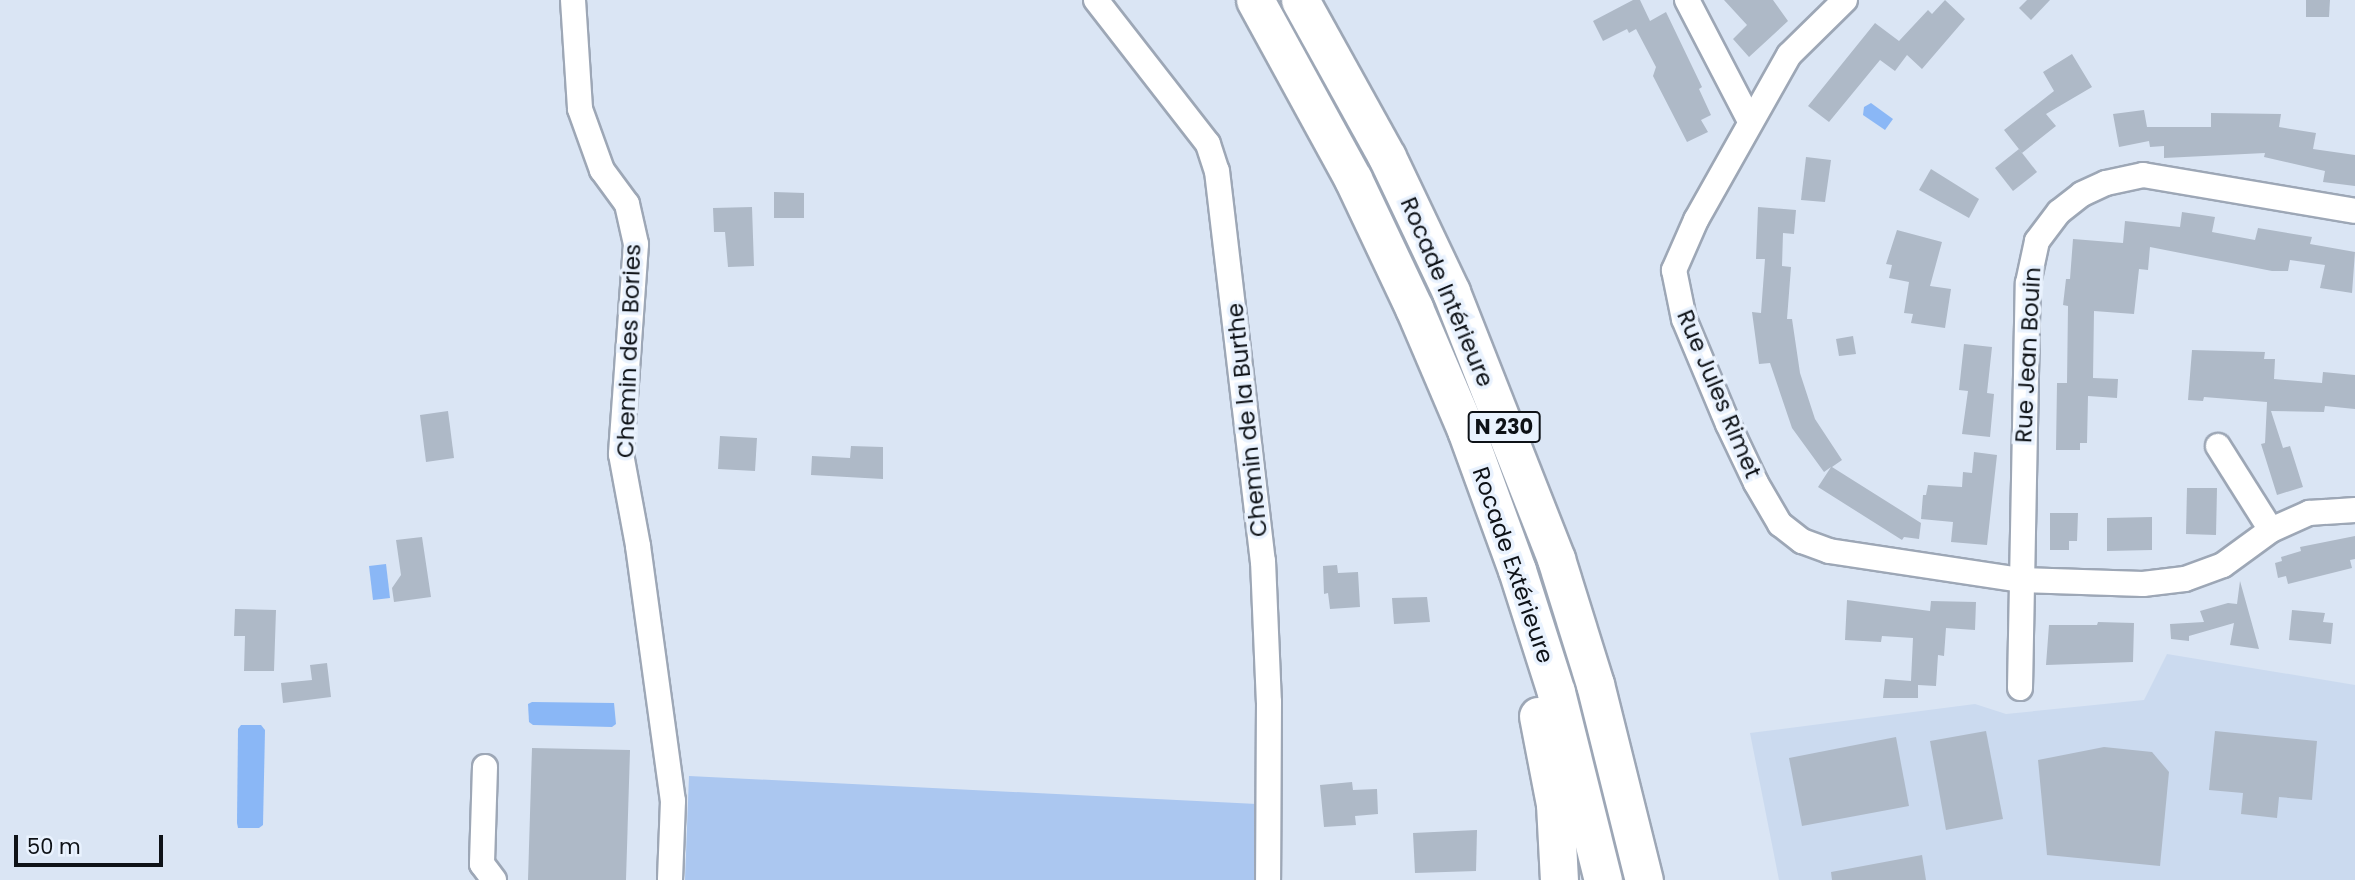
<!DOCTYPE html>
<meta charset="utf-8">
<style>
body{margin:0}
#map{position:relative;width:2355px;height:880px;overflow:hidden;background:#dae5f4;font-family:Poppins,sans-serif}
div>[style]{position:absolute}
.built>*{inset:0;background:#cbdaef}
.green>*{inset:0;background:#abc7f0}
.water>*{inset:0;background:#8ab7f6}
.building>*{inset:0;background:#aeb9c7}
.roads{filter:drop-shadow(2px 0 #9da7b6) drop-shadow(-2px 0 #9da7b6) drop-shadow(0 2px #9da7b6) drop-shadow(0 -2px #9da7b6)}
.minor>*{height:24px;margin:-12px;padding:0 12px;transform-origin:12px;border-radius:12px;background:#fff}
.highway>*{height:37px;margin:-18.5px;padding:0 18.5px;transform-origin:18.5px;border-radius:18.5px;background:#fff}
span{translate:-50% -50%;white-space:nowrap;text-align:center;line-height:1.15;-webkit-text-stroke:7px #e9f2fe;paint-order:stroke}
.shield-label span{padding:2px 5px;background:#e9f2fe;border:2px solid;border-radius:5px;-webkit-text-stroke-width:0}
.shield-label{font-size:21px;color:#0e1217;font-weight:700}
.street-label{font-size:23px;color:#0e1217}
.scale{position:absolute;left:14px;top:835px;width:149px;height:32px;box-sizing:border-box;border:4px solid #0e1217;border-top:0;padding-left:9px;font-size:21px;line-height:24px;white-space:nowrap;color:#0e1217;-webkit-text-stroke:5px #e9f2fe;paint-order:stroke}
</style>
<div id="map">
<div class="built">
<div style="clip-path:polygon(2167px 654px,2355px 685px,2355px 880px,1779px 880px,1750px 733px,1975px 704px,2006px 714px,2144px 700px)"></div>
</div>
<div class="green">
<div style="clip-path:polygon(689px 776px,1257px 804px,1256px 880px,685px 880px)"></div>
</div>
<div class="water">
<div style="clip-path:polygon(1871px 103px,1893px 119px,1885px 130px,1863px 115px,1864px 107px)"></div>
<div style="clip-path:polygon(386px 564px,390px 598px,373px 600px,369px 566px)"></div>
<div style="clip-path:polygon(532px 702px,614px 703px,616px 724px,612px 727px,533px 725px,529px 722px,528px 704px)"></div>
<div style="clip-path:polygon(241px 725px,261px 725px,265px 730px,263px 825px,259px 828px,238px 828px,237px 823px,238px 729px)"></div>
</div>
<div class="building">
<div style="clip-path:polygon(1633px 0,1640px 0,1650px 21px,1666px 12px,1702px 87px,1699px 89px,1711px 115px,1701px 120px,1708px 132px,1687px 142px,1653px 76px,1656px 67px,1636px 29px,1629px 33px,1627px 29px,1603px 41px,1593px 21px)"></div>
<div style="clip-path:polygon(1724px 0,1773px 0,1788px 21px,1749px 57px,1733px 39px,1747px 25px)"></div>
<div style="clip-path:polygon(1945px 0,1965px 19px,1922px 69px,1907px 55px,1895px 71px,1880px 60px,1829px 122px,1808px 106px,1875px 23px,1899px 41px,1928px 10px,1932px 14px)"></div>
<div style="clip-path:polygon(2027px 0,2050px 0,2031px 20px,2019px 8px)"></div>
<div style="clip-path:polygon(2306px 0,2330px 0,2329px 17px,2306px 17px)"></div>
<div style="clip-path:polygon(2072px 54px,2092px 87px,2046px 114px,2056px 126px,2022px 153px,2004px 130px,2054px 91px,2043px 72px)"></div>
<div style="clip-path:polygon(2144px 110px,2147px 127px,2211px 127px,2211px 113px,2281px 114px,2279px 127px,2316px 133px,2313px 149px,2355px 155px,2355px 186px,2323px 182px,2325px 171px,2264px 157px,2265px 153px,2164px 158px,2164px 146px,2150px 147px,2149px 141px,2119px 147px,2113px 114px)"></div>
<div style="clip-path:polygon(2019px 149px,2037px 172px,2013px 191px,1995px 168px)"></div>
<div style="clip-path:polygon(1806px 157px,1831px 160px,1825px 202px,1801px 200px)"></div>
<div style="clip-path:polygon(1931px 169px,1979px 199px,1969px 218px,1919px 190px)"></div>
<div style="clip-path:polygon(774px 192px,804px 193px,804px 218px,774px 218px)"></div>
<div style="clip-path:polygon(752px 207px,754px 266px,728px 267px,725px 232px,714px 232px,713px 208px)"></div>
<div style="clip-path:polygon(1758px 207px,1796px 210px,1794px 234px,1783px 233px,1782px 266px,1791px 267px,1787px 319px,1792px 319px,1800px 373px,1815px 419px,1842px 460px,1832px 467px,1921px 523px,1919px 539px,1904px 537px,1902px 540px,1818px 487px,1831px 467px,1824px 472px,1792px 428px,1770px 363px,1759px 364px,1752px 312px,1761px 313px,1765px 259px,1756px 259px)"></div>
<div style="clip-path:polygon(2182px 212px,2215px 217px,2212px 232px,2255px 240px,2258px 228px,2312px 237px,2310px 244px,2355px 252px,2352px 293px,2320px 288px,2325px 265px,2290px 260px,2288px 271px,2272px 271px,2150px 247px,2148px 270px,2139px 269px,2134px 314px,2094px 311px,2093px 378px,2118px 379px,2117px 398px,2088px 396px,2087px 443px,2080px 443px,2080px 450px,2056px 450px,2057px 383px,2067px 383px,2068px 306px,2063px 305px,2066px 279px,2070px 279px,2073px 239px,2123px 243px,2125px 221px,2180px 227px)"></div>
<div style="clip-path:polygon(1897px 230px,1942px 242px,1930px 286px,1951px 289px,1945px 328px,1911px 323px,1913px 314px,1904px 313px,1909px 282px,1889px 278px,1892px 265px,1886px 264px)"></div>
<div style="clip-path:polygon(1853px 336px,1856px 354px,1839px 356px,1836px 339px)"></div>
<div style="clip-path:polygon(1964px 344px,1992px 347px,1987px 393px,1994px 394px,1990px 437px,1962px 434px,1968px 391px,1959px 390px)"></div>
<div style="clip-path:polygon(2192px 350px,2265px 352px,2264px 359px,2275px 359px,2274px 379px,2322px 383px,2323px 372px,2355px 375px,2355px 409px,2325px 406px,2324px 412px,2271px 411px,2283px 448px,2290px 446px,2303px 487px,2277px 495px,2261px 444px,2265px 443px,2267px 402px,2204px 397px,2203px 401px,2188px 400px)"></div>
<div style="clip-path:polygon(448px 411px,454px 458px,426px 462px,420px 415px)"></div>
<div style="clip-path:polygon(720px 436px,757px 438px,755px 471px,718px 469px)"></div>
<div style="clip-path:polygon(851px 446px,883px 447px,883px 479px,811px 475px,812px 456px,850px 458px)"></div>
<div style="clip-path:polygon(1974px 452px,1997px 455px,1987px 545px,1951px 542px,1953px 522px,1921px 519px,1923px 495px,1926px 495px,1928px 485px,1962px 487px,1963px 472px,1972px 473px)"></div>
<div style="clip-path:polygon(2187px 488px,2217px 488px,2216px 535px,2186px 534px)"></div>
<div style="clip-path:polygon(2050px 513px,2078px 513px,2077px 541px,2069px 541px,2069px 550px,2050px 550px)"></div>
<div style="clip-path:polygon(2152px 517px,2152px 550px,2107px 551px,2107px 518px)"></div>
<div style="clip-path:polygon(2355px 536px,2355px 559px,2350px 560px,2352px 568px,2288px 584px,2286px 576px,2278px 578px,2275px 563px,2282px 561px,2281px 557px,2301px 551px,2300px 547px)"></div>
<div style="clip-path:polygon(422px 537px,431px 597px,394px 602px,392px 588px,401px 575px,396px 540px)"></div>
<div style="clip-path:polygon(1337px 565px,1338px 573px,1358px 572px,1360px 607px,1330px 609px,1328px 593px,1324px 594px,1323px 566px)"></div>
<div style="clip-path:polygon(2240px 581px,2259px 649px,2230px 645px,2234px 623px,2189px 636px,2189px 641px,2171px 639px,2170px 624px,2204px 622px,2200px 611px,2228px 603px,2237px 604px)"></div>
<div style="clip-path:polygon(1427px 597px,1430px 622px,1394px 624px,1392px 598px)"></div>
<div style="clip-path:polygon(1847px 600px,1930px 611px,1931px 601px,1976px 602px,1975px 630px,1946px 628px,1944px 656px,1938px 655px,1936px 686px,1918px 685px,1918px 698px,1883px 698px,1885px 679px,1911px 681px,1913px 638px,1882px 636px,1881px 642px,1845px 640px)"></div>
<div style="clip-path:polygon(235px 609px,276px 610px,274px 671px,244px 671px,245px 636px,234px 636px)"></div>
<div style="clip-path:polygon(2292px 610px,2325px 613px,2323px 622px,2333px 623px,2331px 644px,2289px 640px)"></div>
<div style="clip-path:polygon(2098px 622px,2134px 623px,2133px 662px,2046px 665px,2049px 625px,2097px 625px)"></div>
<div style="clip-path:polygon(327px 663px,331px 697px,283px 703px,281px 683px,312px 680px,310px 665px)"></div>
<div style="clip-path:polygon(1986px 731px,2003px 819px,1946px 830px,1930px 741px)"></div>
<div style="clip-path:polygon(2215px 731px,2317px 741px,2312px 800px,2279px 797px,2277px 818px,2241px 814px,2243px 793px,2209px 790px)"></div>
<div style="clip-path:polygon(1896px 737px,1909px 806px,1802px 826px,1789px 758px)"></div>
<div style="clip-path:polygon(2104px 747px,2152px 752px,2169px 772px,2160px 866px,2047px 855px,2038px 760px)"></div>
<div style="clip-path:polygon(532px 748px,630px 750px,626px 880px,528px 880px)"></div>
<div style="clip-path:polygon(1352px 782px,1353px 790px,1377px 789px,1378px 814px,1355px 816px,1356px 825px,1324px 827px,1320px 785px)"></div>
<div style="clip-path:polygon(1477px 830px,1476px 871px,1415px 873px,1413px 833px)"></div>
<div style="clip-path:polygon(1922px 855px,1926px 880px,1832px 880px,1831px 872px)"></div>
</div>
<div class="roads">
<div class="minor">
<div style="left:573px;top:0;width:109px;rotate:86.3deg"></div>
<div style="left:580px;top:109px;width:65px;rotate:70.2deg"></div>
<div style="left:602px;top:170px;width:42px;rotate:53.7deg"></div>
<div style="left:627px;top:204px;width:41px;rotate:77.3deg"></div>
<div style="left:636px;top:244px;width:211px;rotate:94.1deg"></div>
<div style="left:621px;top:454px;width:94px;rotate:79.5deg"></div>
<div style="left:638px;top:546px;width:257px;rotate:82.2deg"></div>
<div style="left:673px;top:801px;width:79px;rotate:92.2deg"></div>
<div style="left:1096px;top:0;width:182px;rotate:52.1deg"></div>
<div style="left:1208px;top:144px;width:28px;rotate:72deg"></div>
<div style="left:1217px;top:171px;width:393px;rotate:83.3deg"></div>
<div style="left:1263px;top:561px;width:141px;rotate:87.6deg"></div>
<div style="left:1269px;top:702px;width:178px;rotate:90.3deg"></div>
<div style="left:1687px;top:0;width:136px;rotate:62.5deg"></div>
<div style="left:1845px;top:0;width:78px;rotate:135.5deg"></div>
<div style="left:1789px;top:55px;width:189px;rotate:119.4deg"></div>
<div style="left:1696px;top:220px;width:55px;rotate:113.7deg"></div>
<div style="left:1674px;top:270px;width:50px;rotate:78.5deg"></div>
<div style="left:1684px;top:319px;width:114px;rotate:67.3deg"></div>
<div style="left:1728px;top:424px;width:65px;rotate:64.6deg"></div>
<div style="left:1756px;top:483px;width:48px;rotate:59.7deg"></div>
<div style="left:1780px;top:524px;width:28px;rotate:38deg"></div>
<div style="left:1802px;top:541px;width:29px;rotate:20deg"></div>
<div style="left:1829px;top:551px;width:194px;rotate:8.6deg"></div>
<div style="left:2021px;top:580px;width:122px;rotate:1.9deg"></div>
<div style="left:2143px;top:584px;width:42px;rotate:-6.8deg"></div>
<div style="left:2185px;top:579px;width:40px;rotate:-20.2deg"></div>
<div style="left:2223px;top:565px;width:59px;rotate:-36.1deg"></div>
<div style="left:2271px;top:530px;width:42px;rotate:-24.1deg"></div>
<div style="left:2309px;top:513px;width:46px;rotate:-3.7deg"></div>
<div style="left:2218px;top:446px;width:99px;rotate:57.8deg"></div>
<div style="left:2020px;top:688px;width:405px;rotate:-88.9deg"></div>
<div style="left:2028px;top:283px;width:43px;rotate:-77.9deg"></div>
<div style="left:2037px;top:241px;width:36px;rotate:-53deg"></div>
<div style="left:2059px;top:212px;width:29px;rotate:-38deg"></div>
<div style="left:2082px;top:194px;width:26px;rotate:-25deg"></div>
<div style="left:2106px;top:183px;width:38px;rotate:-12deg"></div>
<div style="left:2143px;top:175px;width:215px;rotate:9.6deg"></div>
<div style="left:485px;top:767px;width:97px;rotate:91.8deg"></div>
<div style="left:482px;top:864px;width:20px;rotate:53deg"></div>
</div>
<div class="highway">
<div style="left:1255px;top:0;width:204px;rotate:61.3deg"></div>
<div style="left:1353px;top:179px;width:143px;rotate:64.7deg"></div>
<div style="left:1414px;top:308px;width:133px;rotate:66.9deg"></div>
<div style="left:1466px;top:430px;width:149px;rotate:70deg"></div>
<div style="left:1517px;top:570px;width:128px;rotate:72.3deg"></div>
<div style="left:1556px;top:692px;width:194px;rotate:76deg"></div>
<div style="left:1300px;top:0;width:179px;rotate:61deg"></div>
<div style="left:1387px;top:157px;width:149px;rotate:64.6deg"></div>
<div style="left:1451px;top:292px;width:287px;rotate:68.5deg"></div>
<div style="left:1556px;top:559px;width:131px;rotate:72.7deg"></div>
<div style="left:1595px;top:684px;width:202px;rotate:76deg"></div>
<div style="left:1538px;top:716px;width:90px;rotate:79.1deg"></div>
<div style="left:1555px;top:804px;width:76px;rotate:87deg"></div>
</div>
</div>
<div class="shield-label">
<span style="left:1504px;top:427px">N 230</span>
</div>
<div class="street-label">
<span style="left:1447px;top:292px;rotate:67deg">Rocade Intérieure</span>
<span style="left:629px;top:351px;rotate:-88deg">Chemin des Bories</span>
<span style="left:2028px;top:355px;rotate:-87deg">Rue Jean Bouin</span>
<span style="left:1719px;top:394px;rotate:67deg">Rue Jules Rimet</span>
<span style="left:1247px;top:420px;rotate:-96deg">Chemin de la Burthe</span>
<span style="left:1513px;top:565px;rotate:71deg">Rocade Extérieure</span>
</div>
<div class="scale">50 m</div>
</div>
